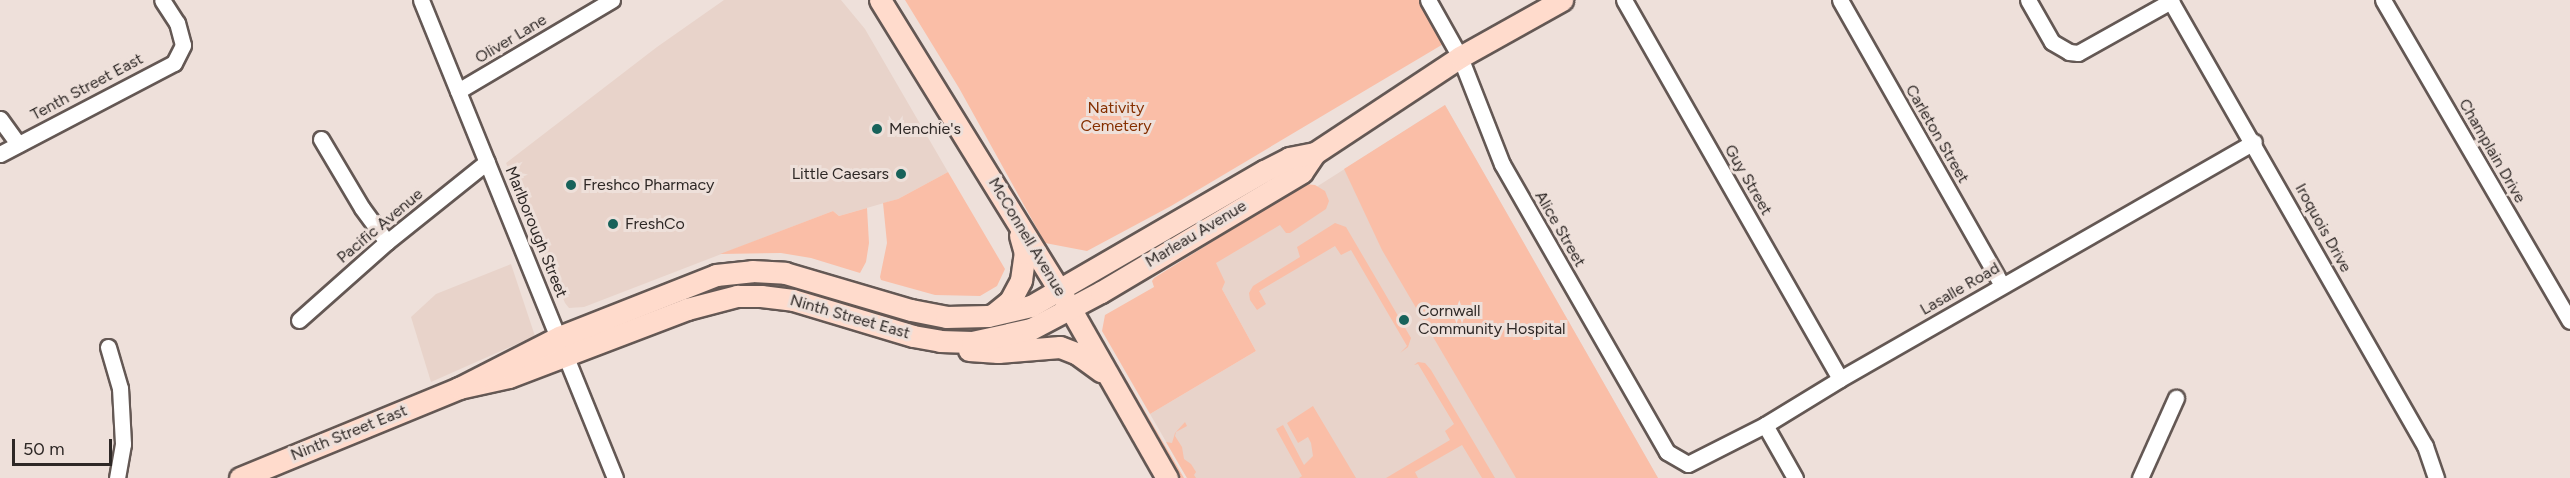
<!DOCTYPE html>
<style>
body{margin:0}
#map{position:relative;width:2570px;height:478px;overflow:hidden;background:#eee0da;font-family:Figtree,sans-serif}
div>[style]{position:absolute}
.built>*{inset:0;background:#e8d3ca}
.green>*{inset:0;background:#fabea7}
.roads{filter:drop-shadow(2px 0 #645854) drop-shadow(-2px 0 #645854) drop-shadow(0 2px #645854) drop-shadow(0 -2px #645854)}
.minor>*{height:15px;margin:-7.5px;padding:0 7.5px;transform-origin:7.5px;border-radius:7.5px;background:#fff}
.secondary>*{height:21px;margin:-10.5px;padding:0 10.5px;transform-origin:10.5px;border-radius:10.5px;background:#ffdbcc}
.dots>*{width:16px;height:16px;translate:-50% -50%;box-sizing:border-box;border:3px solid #eee0da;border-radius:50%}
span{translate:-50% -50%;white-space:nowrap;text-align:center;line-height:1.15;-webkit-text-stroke:6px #eee0da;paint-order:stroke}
.street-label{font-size:16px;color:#2e2826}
.park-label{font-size:16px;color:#852f00}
.poi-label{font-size:16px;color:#2e2826}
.left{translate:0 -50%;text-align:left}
.right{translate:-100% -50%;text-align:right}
.scale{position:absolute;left:12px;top:439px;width:100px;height:27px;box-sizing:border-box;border:3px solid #2e2826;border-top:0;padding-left:8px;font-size:18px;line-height:21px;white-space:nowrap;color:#2e2826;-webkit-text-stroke:4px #eee0da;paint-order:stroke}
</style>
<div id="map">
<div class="built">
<div style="clip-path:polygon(724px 0,841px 0,865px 29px,948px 172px,898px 199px,839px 216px,833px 211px,584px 307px,569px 308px,565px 303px,506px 163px,657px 47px)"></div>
<div style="clip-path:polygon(1445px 105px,1658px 478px,1187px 478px,1150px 414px,1256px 351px,1205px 258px)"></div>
<div style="clip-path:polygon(511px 264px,535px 336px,431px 382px,411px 317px,436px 294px)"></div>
</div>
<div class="green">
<div style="clip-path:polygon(905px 0,1422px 0,1445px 43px,1171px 206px,1087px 251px,1045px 243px,959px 88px)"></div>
<div style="clip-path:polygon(1445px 105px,1658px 478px,1516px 478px,1382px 250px,1344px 169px)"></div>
<div style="clip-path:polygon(948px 172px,1005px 269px,997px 286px,980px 296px,935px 295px,881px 280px,880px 277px,887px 243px,883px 203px,898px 199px)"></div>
<div style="clip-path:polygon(1305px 184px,1315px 185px,1325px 191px,1329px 201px,1326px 209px,1290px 233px,1286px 233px,1280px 225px,1216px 263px,1225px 282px,1222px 289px,1256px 351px,1150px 414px,1102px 331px,1105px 315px,1154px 287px,1152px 281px,1154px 278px)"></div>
<div style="clip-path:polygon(867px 208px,869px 243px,866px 262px,860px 273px,811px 258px,781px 253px,720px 254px,833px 211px,839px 216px)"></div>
<div style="clip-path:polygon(1335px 223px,1346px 227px,1411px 338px,1408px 347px,1400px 353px,1407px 346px,1351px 250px,1341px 255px,1335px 246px,1259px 291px,1266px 304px,1257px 310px,1250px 300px,1249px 293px,1253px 286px,1300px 257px,1297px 247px)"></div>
<div style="clip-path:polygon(1098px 333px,1099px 333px,1184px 478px,1180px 478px,1172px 464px,1102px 345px)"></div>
<div style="clip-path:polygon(1418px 362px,1425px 363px,1431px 370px,1495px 478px,1482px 478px,1462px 445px,1415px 472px,1418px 478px,1386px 478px,1450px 440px,1445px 431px,1454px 424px,1418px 364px,1414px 365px)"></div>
<div style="clip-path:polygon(1313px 406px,1356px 478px,1299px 478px,1302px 476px,1276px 429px,1283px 425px,1304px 465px,1313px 456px,1311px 443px,1308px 437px,1298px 443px,1287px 423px)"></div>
<div style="clip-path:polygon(1185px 422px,1187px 426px,1176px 432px,1175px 436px,1182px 447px,1184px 459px,1191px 464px,1196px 472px,1194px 475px,1196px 478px,1187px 478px,1166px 442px,1172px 443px,1175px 433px)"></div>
</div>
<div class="roads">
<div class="minor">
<div style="left:421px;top:0;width:516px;rotate:67.91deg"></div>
<div style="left:1428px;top:0;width:65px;rotate:60.7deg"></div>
<div style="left:1460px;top:57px;width:115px;rotate:68.6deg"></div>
<div style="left:1502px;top:164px;width:332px;rotate:60.2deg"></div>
<div style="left:1667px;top:452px;width:24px;rotate:30deg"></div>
<div style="left:1688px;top:464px;width:86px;rotate:-26.9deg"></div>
<div style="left:1765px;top:425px;width:88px;rotate:-31.5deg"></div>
<div style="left:1840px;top:379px;width:477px;rotate:-29.8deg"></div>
<div style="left:1624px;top:0;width:436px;rotate:60.3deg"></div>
<div style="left:1840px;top:0;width:328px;rotate:60.4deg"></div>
<div style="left:2028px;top:0;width:48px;rotate:60.3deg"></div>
<div style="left:2052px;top:42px;width:20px;rotate:30deg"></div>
<div style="left:2069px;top:52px;width:9px;rotate:6deg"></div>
<div style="left:2078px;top:53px;width:107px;rotate:-29.2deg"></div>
<div style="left:2170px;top:0;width:514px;rotate:60.24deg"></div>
<div style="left:2425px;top:446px;width:34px;rotate:71deg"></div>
<div style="left:2383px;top:0;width:371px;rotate:59.8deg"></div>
<div style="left:458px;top:91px;width:179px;rotate:-30.6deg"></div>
<div style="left:0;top:119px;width:31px;rotate:54deg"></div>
<div style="left:321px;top:139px;width:80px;rotate:59.3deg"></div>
<div style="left:362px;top:208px;width:42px;rotate:53.7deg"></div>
<div style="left:0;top:154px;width:196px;rotate:-27.6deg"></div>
<div style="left:174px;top:63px;width:20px;rotate:-63deg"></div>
<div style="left:183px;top:45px;width:23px;rotate:-105deg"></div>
<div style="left:177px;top:23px;width:27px;rotate:-123deg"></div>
<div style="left:299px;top:320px;width:118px;rotate:-41.6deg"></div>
<div style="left:387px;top:242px;width:128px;rotate:-38.7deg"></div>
<div style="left:108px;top:347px;width:43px;rotate:73.7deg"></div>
<div style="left:120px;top:388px;width:56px;rotate:86.9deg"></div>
<div style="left:123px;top:444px;width:35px;rotate:100deg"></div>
<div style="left:1765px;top:425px;width:61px;rotate:60.5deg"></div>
<div style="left:2140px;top:478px;width:88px;rotate:-65.8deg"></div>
</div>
<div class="secondary">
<div style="left:880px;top:0;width:362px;rotate:58.3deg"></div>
<div style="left:1070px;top:308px;width:196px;rotate:60.3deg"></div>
<div style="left:994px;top:314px;width:21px;rotate:-39deg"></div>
<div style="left:1010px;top:301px;width:24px;rotate:-62deg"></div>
<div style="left:1021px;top:280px;width:27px;rotate:-82deg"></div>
<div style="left:1025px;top:253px;width:18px;rotate:-106deg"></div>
<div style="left:969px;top:350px;width:29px;rotate:4deg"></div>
<div style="left:998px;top:352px;width:62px;rotate:-4.6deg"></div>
<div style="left:1060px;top:347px;width:17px;rotate:21deg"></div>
<div style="left:1076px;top:353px;width:31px;rotate:36deg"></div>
<div style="left:459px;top:388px;width:51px;rotate:-12.4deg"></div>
<div style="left:509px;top:377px;width:191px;rotate:-20.9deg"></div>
<div style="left:687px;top:309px;width:52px;rotate:-14.6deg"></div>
<div style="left:737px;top:296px;width:24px"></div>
<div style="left:761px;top:296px;width:32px;rotate:7deg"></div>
<div style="left:793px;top:300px;width:125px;rotate:16.7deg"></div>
<div style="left:913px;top:336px;width:27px;rotate:10deg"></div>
<div style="left:940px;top:341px;width:32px;rotate:2deg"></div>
<div style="left:972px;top:342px;width:60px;rotate:-12.4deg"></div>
<div style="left:1031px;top:329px;width:79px;rotate:-27.9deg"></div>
<div style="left:1101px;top:292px;width:234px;rotate:-30.8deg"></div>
<div style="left:1302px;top:172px;width:23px;rotate:-56deg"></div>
<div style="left:1315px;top:153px;width:174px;rotate:-33.5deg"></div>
<div style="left:1460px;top:57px;width:117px;rotate:-29.2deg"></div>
<div style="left:240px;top:478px;width:237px;rotate:-22.3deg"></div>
<div style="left:459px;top:388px;width:112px;rotate:-27deg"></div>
<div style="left:559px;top:337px;width:169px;rotate:-21.5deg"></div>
<div style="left:716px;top:275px;width:36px;rotate:-6deg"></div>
<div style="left:752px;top:271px;width:33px;rotate:3deg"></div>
<div style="left:785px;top:273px;width:131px;rotate:16.4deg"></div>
<div style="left:911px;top:310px;width:36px;rotate:11deg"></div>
<div style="left:946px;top:317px;width:42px;rotate:-1.4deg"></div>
<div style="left:988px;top:316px;width:44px;rotate:-13.1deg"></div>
<div style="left:1031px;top:306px;width:269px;rotate:-30.1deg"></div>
<div style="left:1264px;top:171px;width:28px;rotate:-27deg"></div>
<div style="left:1289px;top:158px;width:26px;rotate:-11deg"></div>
</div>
</div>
<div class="dots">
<div style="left:877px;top:129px;background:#17625a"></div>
<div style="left:901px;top:174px;background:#17625a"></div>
<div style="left:571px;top:185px;background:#17625a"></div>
<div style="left:613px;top:224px;background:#17625a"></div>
<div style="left:1404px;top:320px;background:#17625a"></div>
</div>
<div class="street-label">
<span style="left:511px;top:39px;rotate:-31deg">Oliver Lane</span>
<span style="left:87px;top:87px;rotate:-28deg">Tenth Street East</span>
<span style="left:1937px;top:134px;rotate:60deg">Carleton Street</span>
<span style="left:2492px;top:151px;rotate:60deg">Champlain Drive</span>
<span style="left:1748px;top:180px;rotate:60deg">Guy Street</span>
<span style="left:380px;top:226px;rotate:-40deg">Pacific Avenue</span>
<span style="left:2323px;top:228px;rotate:61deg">Iroquois Drive</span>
<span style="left:1560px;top:229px;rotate:60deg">Alice Street</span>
<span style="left:536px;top:232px;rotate:68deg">Marlborough Street</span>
<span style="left:1196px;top:234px;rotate:-31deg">Marleau Avenue</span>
<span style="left:1027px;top:237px;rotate:59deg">McConnell Avenue</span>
<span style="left:1960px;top:289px;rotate:-30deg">Lasalle Road</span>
<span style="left:850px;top:317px;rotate:16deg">Ninth Street East</span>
<span style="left:349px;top:433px;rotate:-22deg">Ninth Street East</span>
</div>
<div class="park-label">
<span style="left:1116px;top:117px">Nativity<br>Cemetery</span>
</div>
<div class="poi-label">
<span class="left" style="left:889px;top:129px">Menchie's</span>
<span class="right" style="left:889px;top:174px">Little Caesars</span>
<span class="left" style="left:583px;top:185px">Freshco Pharmacy</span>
<span class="left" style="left:625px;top:224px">FreshCo</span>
<span class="left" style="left:1418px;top:320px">Cornwall<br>Community Hospital</span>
</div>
<div class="scale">50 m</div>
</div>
